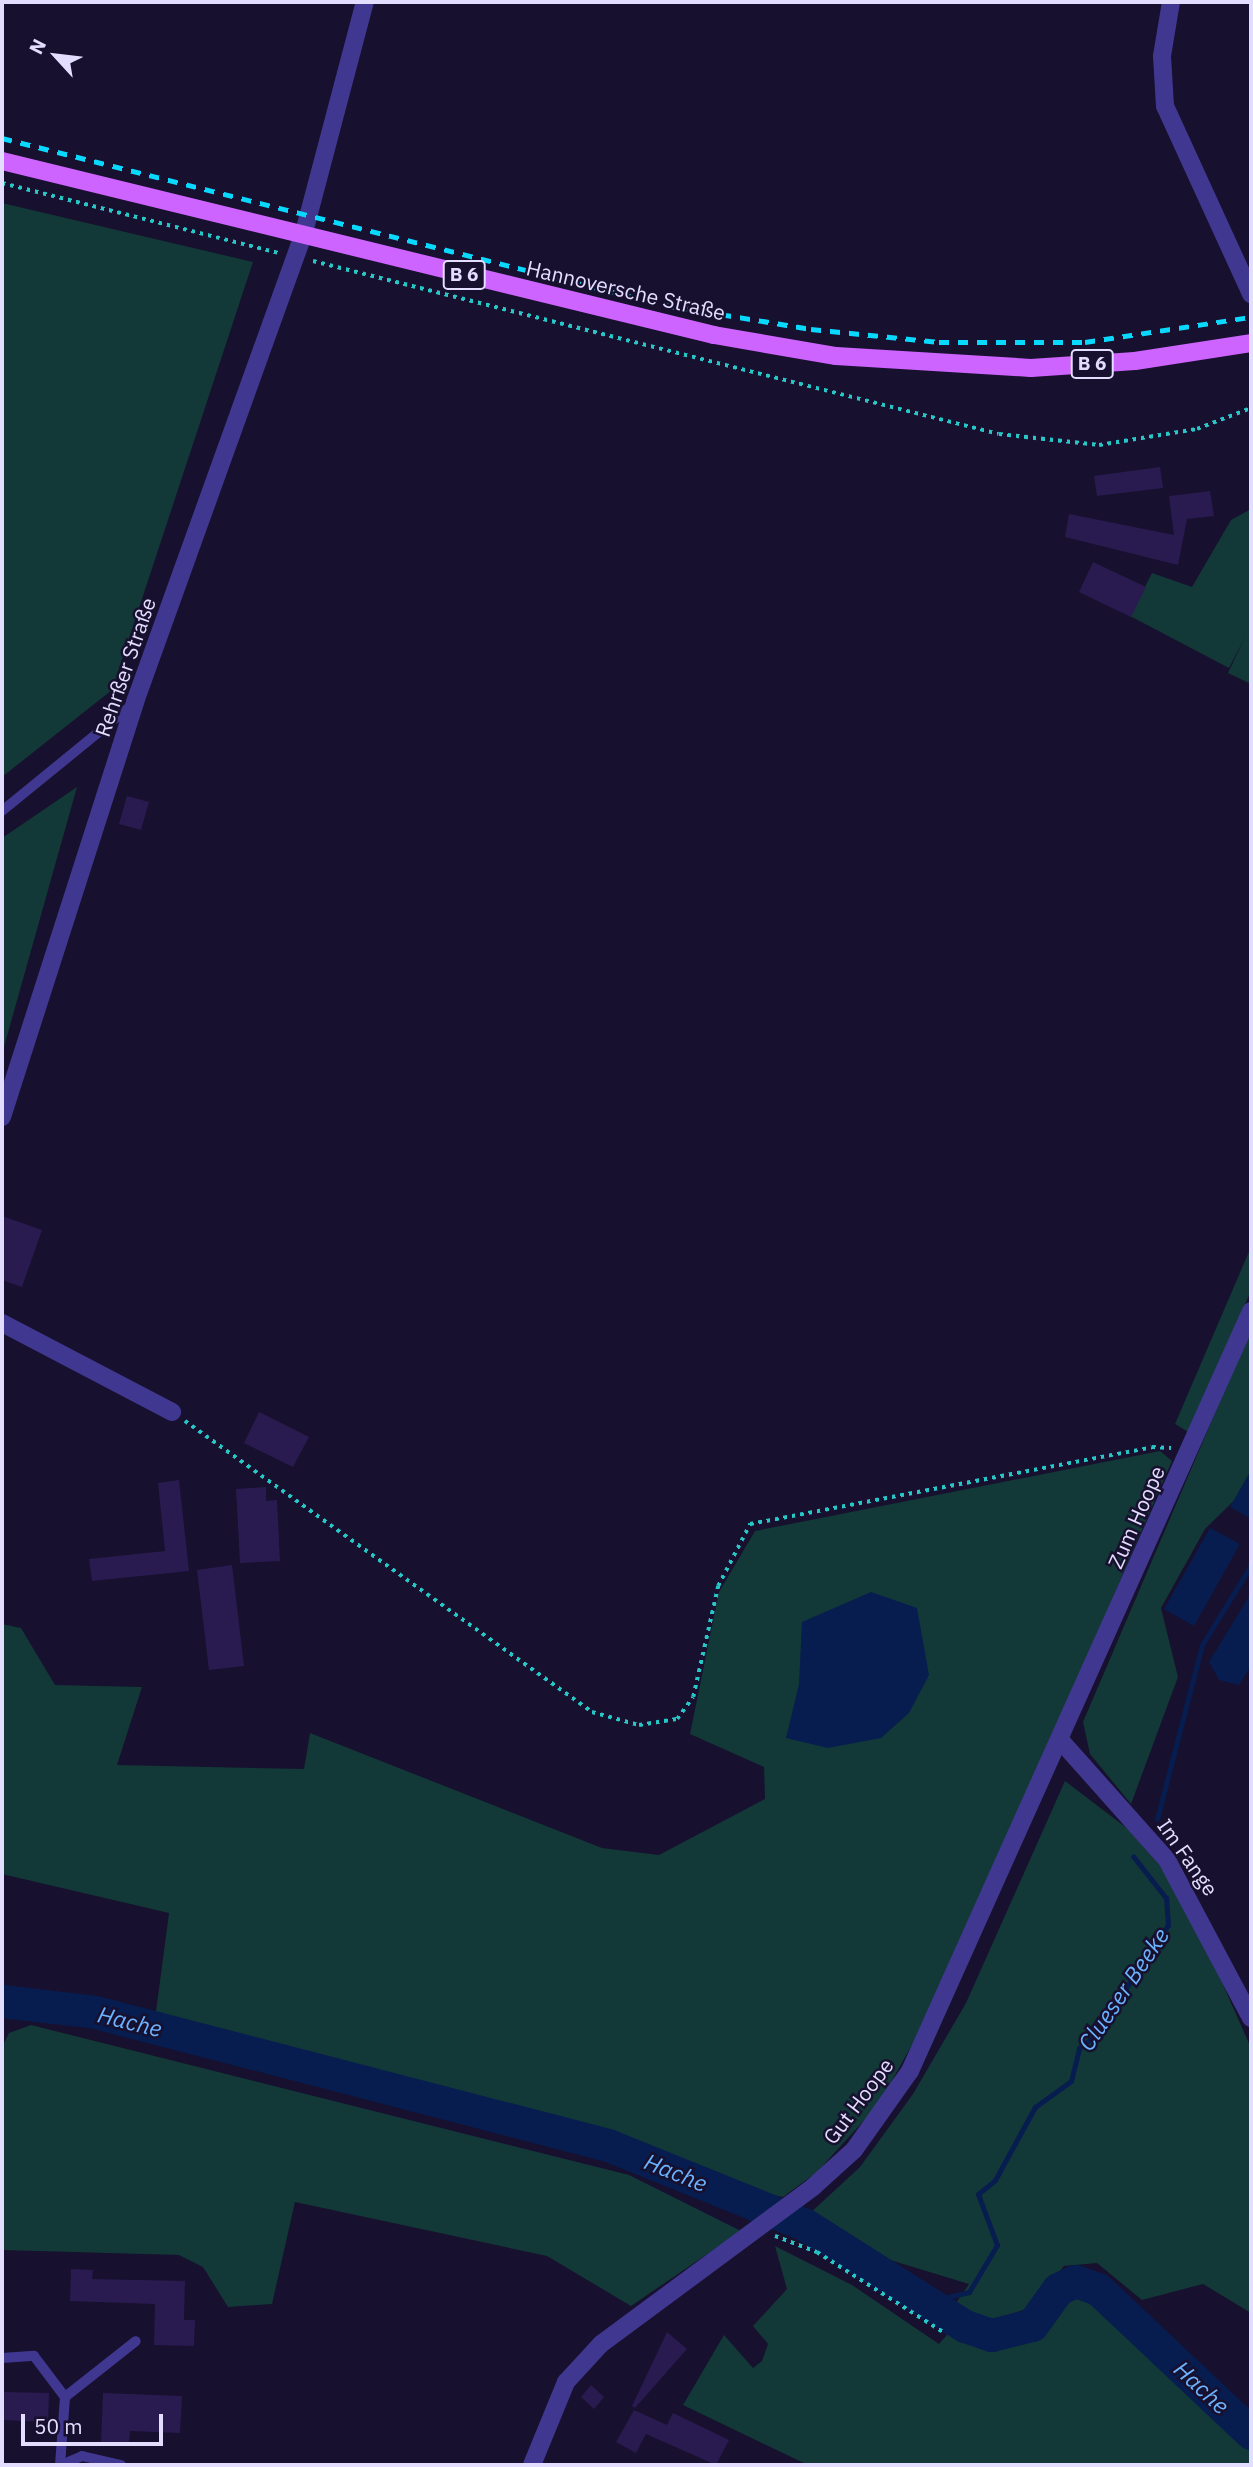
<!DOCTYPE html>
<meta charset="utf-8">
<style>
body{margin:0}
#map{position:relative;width:1253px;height:2467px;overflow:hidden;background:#17102e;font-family:"IBM Plex Sans",sans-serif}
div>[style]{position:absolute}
.green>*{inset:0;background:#123838}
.water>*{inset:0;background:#071d4f}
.stream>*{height:5px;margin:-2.5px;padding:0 2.5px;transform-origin:2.5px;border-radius:2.5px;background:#071d4f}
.river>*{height:33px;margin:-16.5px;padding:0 16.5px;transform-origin:16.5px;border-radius:16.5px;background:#071d4f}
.building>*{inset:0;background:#291b50}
.path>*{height:3.5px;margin-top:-1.75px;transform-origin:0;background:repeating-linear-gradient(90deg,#28c7c7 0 3.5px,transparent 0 8.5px)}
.lane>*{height:10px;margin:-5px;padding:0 5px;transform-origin:5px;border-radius:5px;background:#403890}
.street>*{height:18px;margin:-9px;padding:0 9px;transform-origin:9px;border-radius:9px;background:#403890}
.primary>*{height:18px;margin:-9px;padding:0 9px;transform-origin:9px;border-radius:9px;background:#ce64ff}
.rail>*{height:5px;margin-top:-2.5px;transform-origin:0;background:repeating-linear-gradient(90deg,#09d8ff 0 10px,transparent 0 19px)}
span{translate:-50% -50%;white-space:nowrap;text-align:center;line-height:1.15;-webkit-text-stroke:5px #17102e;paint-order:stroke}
.shield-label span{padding:2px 5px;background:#17102e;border:2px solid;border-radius:5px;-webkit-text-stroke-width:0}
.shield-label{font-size:19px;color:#e3ddff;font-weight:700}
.street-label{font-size:21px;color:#e3ddff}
.water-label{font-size:23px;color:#6bb2ff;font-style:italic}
.frame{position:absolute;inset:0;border:4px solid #e3ddff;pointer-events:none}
.north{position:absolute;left:21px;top:21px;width:70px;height:70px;-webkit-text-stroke:5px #17102e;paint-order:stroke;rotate:297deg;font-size:19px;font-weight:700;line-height:28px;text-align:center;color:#e3ddff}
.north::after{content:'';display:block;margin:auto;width:24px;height:32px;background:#e3ddff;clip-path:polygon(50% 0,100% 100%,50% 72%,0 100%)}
.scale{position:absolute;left:21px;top:2414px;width:142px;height:32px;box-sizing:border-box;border:4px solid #e3ddff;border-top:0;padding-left:9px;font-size:21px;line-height:24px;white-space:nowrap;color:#e3ddff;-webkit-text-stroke:5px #17102e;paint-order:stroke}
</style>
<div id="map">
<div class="green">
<div style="clip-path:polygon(2px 203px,253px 262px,112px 690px,2px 777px)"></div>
<div style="clip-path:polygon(1251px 509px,1250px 626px,1251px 684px,1228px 673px,1245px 637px,1229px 668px,1130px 616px,1152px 573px,1192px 587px,1231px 520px)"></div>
<div style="clip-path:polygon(77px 787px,2px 1054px,2px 838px)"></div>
<div style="clip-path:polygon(1251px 1247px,1251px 1291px,1188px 1432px,1175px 1424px)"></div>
<div style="clip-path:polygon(1251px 1329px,1251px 1484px,1205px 1529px,1161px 1608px,1178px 1677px,1131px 1804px,1090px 1754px,1083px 1722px)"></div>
<div style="clip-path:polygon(1160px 1451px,1172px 1461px,943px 1989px,879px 2104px,817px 2172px,783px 2197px,745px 2189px,582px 2126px,155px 2019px,169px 1913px,2px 1874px,2px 1624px,21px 1628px,55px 1685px,142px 1687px,117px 1765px,304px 1769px,310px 1733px,602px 1848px,659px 1855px,765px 1799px,764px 1767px,690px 1734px,719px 1592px,755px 1531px)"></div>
<div style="clip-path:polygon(1065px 1781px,1128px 1829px,1160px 1866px,1194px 1919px,1251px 2048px,1251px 2313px,1203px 2284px,1142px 2300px,1097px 2263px,1064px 2266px,1030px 2308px,991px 2320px,954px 2306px,969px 2284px,857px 2250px,808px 2215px,860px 2167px,913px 2094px,966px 2003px)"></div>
<div style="clip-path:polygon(31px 2025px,629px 2175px,741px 2231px,631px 2306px,547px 2256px,295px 2202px,272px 2304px,228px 2307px,203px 2267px,179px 2255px,3px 2250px,2px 2047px,9px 2033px)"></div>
<div style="clip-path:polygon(775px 2246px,852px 2285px,939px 2344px,952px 2329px,989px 2344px,1037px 2333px,1071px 2293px,1081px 2290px,1251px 2452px,1251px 2465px,808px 2465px,683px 2405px,724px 2335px,753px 2368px,762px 2361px,768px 2344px,753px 2326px,787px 2289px)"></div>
</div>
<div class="water">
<div style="clip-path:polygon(1251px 1470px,1251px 1519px,1230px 1507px)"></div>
<div style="clip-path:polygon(1210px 1528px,1240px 1544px,1194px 1626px,1164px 1609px)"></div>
<div style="clip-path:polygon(871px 1592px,917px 1608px,929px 1675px,909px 1713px,881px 1738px,828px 1748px,786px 1738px,799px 1684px,802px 1622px)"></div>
<div style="clip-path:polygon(1251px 1593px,1251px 1666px,1239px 1685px,1219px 1680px,1209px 1662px)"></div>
</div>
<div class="stream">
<div style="left:1157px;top:1819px;width:180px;rotate:-75.5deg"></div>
<div style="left:1202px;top:1645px;width:94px;rotate:-58.5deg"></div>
<div style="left:927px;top:2302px;width:43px;rotate:-13.4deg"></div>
<div style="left:969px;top:2292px;width:55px;rotate:-59.2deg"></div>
<div style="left:997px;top:2245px;width:54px;rotate:-110.4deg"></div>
<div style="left:978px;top:2194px;width:22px;rotate:-39deg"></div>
<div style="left:995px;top:2180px;width:83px;rotate:-61.3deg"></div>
<div style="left:1035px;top:2107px;width:44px;rotate:-35.8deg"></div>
<div style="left:1071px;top:2081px;width:34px;rotate:-76deg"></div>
<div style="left:1079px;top:2048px;width:21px;rotate:-37deg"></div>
<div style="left:1096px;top:2035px;width:24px;rotate:-73deg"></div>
<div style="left:1103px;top:2012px;width:19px;rotate:-39deg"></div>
<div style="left:1118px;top:2000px;width:90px;rotate:-56.3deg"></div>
<div style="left:1168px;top:1925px;width:27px;rotate:-94deg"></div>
<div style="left:1166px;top:1898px;width:53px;rotate:-128.2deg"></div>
</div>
<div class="river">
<div style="left:2px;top:2001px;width:94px;rotate:6.7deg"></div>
<div style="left:95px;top:2012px;width:530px;rotate:14.53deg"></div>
<div style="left:608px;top:2145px;width:211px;rotate:22deg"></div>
<div style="left:804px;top:2224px;width:191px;rotate:32.4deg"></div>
<div style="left:965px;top:2326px;width:28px;rotate:19deg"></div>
<div style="left:991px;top:2335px;width:42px;rotate:-13.7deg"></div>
<div style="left:1032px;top:2325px;width:44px;rotate:-54.2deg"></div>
<div style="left:1058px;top:2289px;width:19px;rotate:-25deg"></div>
<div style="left:1075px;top:2281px;width:24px;rotate:19deg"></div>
<div style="left:1098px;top:2289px;width:210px;rotate:43.3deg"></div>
</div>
<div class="building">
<div style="clip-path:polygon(1160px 467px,1163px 488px,1097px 496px,1094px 476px)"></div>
<div style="clip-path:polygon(1210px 491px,1214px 516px,1187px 519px,1178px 565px,1065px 537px,1069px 514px,1174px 535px,1169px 496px)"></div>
<div style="clip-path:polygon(1093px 562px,1146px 587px,1131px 617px,1079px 592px)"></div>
<div style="clip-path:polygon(127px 796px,149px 802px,141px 830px,119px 824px)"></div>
<div style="clip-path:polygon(2px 1216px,42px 1230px,22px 1287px,2px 1280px)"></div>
<div style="clip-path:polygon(259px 1412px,309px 1437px,293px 1467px,244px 1443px)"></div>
<div style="clip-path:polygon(179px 1480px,189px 1571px,92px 1581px,89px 1559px,165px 1551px,158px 1483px)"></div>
<div style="clip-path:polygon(266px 1487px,266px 1501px,277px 1500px,280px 1561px,240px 1563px,236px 1489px)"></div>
<div style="clip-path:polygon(232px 1565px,244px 1666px,209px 1670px,197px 1570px)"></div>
<div style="clip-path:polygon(71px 2269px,93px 2270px,92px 2279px,185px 2281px,184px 2320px,195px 2320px,194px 2346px,154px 2345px,155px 2304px,70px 2301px)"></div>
<div style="clip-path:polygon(667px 2332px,687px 2349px,635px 2408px,632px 2406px)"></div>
<div style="clip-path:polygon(591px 2385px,604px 2397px,594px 2409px,581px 2397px)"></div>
<div style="clip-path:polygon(2px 2392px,49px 2393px,48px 2422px,2px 2420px)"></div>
<div style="clip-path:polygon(103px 2393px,182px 2396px,180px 2433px,130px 2431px,129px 2444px,101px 2442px)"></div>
<div style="clip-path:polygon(634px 2410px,667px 2425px,673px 2413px,729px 2440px,716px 2465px,646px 2434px,636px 2453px,616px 2442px)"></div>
</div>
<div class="path">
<div style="left:2px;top:183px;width:285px;rotate:14.2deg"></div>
<div style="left:313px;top:261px;width:707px;rotate:14.15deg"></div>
<div style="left:999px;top:434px;width:101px;rotate:6.3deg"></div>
<div style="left:1099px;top:445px;width:99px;rotate:-9.3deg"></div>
<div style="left:1197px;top:429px;width:58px;rotate:-21.3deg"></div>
<div style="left:185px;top:1421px;width:500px;rotate:35.56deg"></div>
<div style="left:592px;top:1712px;width:49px;rotate:15.5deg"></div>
<div style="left:639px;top:1725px;width:38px;rotate:-9deg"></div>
<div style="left:677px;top:1719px;width:27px;rotate:-54deg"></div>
<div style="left:693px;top:1697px;width:114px;rotate:-77.3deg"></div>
<div style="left:718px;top:1586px;width:70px;rotate:-62.7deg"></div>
<div style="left:750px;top:1524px;width:409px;rotate:-10.8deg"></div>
<div style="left:1152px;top:1447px;width:19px;rotate:3deg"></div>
<div style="left:775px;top:2236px;width:45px;rotate:20.9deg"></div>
<div style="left:817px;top:2252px;width:149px;rotate:32.4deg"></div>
</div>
<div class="lane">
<div style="left:2px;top:811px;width:169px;rotate:-39.2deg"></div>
<div style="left:2px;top:2358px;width:32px;rotate:-4deg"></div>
<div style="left:34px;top:2356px;width:51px;rotate:52.9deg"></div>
<div style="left:65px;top:2397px;width:68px;rotate:94.2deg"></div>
<div style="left:65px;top:2397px;width:90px;rotate:-38.3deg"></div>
<div style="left:61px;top:2465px;width:23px;rotate:-23deg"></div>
<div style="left:82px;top:2456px;width:40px;rotate:13deg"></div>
</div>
<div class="street">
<div style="left:1171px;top:2px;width:55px;rotate:99.5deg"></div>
<div style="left:1162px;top:56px;width:50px;rotate:86.6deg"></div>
<div style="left:1165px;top:106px;width:207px;rotate:65.4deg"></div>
<div style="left:2px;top:1117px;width:436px;rotate:-72.2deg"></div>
<div style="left:135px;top:702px;width:495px;rotate:-70.2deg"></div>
<div style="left:303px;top:236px;width:242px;rotate:-75.2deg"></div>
<div style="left:2px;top:1323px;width:192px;rotate:27.6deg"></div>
<div style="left:1061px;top:1741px;width:159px;rotate:48.3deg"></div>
<div style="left:1167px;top:1860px;width:179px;rotate:62deg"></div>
<div style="left:532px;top:2465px;width:90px;rotate:-67.7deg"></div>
<div style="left:566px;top:2382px;width:52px;rotate:-47.4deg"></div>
<div style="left:601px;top:2344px;width:264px;rotate:-36.5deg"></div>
<div style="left:813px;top:2187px;width:55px;rotate:-42.1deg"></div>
<div style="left:854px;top:2150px;width:97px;rotate:-54.7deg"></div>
<div style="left:910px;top:2071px;width:833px;rotate:-65.83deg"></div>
</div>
<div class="primary">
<div style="left:2px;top:161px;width:733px;rotate:13.73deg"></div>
<div style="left:714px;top:335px;width:124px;rotate:9.8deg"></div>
<div style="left:836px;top:356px;width:195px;rotate:3.5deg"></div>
<div style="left:1031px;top:368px;width:104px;rotate:-3.9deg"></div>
<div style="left:1135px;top:361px;width:117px;rotate:-8.8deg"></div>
</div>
<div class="rail">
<div style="left:2px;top:138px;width:684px;rotate:14.14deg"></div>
<div style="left:665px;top:305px;width:148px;rotate:9.3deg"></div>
<div style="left:811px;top:329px;width:129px;rotate:5.8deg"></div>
<div style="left:939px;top:342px;width:146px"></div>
<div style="left:1085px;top:342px;width:168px;rotate:-8.6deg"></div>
</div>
<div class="shield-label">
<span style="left:464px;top:275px">B 6</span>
<span style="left:1092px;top:364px">B 6</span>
</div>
<div class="street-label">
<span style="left:626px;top:290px;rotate:13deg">Hannoversche Straße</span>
<span style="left:125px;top:667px;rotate:-71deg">Rehrßer Straße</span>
<span style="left:1136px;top:1517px;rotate:-66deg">Zum Hoope</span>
<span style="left:1188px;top:1857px;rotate:55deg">Im Fange</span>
<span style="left:858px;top:2101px;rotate:-53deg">Gut Hoope</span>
</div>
<div class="water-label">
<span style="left:1123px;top:1989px;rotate:-56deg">Clueser Beeke</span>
<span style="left:130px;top:2021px;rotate:14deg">Hache</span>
<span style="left:676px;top:2172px;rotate:22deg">Hache</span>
<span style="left:1202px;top:2387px;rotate:43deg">Hache</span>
</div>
<div class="frame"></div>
<div class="north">N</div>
<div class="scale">50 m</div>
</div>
